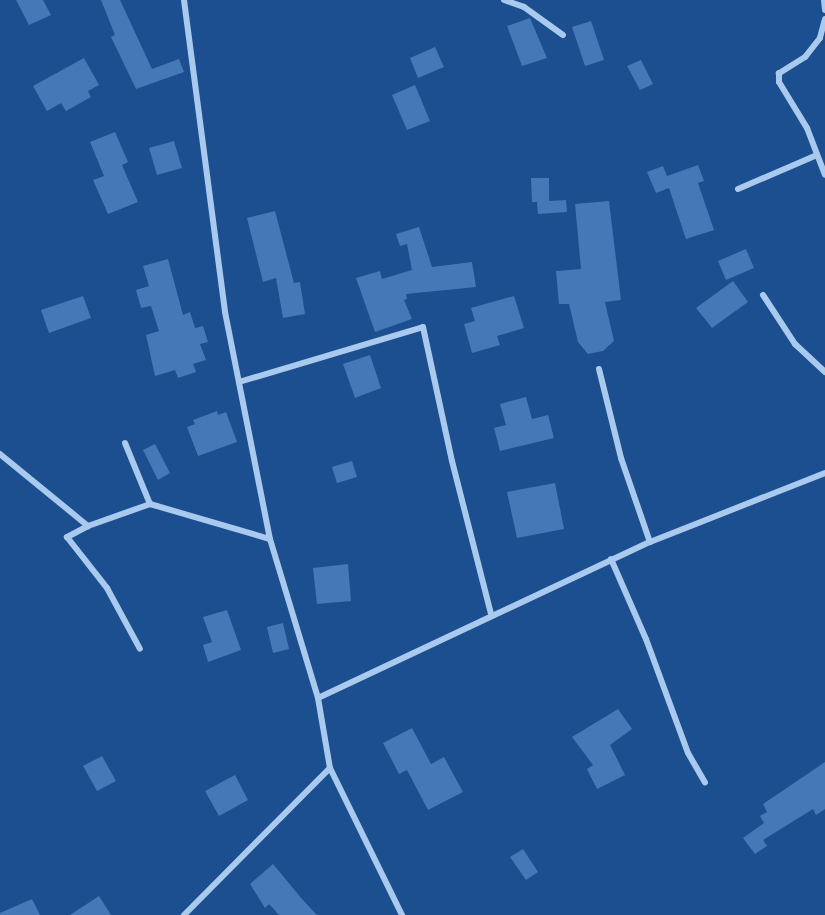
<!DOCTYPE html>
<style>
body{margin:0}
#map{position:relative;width:825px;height:915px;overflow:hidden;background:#1b4f8f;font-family:Barlow,sans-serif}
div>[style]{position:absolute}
.building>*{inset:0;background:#4478b7}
.minor>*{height:6px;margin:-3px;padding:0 3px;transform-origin:3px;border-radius:3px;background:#a9c9ee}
span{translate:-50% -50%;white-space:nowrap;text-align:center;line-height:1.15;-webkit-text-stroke:5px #1b4f8f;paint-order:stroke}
</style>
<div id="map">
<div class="building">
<div style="clip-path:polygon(16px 0,43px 0,51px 15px,29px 25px)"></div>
<div style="clip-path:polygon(101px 0,120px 0,152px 69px,179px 59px,184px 72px,136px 89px,111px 37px,115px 35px)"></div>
<div style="clip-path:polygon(530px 18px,547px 58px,522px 66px,507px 26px)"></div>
<div style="clip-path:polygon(591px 21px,604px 60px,585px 66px,572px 27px)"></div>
<div style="clip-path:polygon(435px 47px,444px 67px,418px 78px,410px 58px)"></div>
<div style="clip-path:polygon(84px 58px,99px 85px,88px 91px,91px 97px,66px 111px,61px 103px,47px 111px,33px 86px)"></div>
<div style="clip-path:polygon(641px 60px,653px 84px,640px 90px,627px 66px)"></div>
<div style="clip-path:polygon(415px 85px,430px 121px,407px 130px,392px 95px)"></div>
<div style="clip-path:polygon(115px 132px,128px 162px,122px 165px,138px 202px,108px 214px,93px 180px,104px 176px,90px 142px)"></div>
<div style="clip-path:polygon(174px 141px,182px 168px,157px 175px,149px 148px)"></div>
<div style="clip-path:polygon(698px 165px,704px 181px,698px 183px,714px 230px,686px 239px,669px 188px,656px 193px,647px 172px,663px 166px,667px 176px)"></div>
<div style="clip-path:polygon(531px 178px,549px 178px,549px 201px,566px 200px,567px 212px,538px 214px,537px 202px,532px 202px)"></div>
<div style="clip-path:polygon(609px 201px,621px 300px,605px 302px,614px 341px,603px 351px,588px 354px,578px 342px,569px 304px,559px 304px,556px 271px,581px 269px,575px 204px)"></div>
<div style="clip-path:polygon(275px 211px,294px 283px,300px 282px,305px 314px,283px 318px,276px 278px,263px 282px,247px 218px)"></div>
<div style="clip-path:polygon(419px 227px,432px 267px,472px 262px,476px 287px,406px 294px,407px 299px,404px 300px,412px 319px,375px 332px,356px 278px,380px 271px,382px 279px,412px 270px,407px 244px,400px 246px,396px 234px)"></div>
<div style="clip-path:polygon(746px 249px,754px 268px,726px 280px,718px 261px)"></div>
<div style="clip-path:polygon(168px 259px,183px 315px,190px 312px,195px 328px,203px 326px,208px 342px,200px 344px,206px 360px,193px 364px,196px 372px,178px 378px,175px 370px,155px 376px,146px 335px,159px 331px,151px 306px,141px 308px,136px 290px,149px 286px,143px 266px)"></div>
<div style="clip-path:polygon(733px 281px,748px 302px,712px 328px,696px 308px)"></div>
<div style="clip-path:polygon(83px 296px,91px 318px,49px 333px,41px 310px)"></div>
<div style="clip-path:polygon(514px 296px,524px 328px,497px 336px,500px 345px,472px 353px,464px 324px,475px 321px,471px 308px)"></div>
<div style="clip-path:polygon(370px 355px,381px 388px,355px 398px,343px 364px)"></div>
<div style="clip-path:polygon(526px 397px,532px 419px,548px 415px,554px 438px,500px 451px,494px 428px,506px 425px,500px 404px)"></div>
<div style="clip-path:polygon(217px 411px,218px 415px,226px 412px,237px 442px,198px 456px,187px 427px,195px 424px,193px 420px)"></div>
<div style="clip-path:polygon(155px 444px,170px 473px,158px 480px,143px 450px)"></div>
<div style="clip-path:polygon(352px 461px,357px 477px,337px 483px,332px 467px)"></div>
<div style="clip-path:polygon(555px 483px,564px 529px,517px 538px,507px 492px)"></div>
<div style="clip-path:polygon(348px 564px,351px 601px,317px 604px,313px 568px)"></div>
<div style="clip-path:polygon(227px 610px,241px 650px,208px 662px,203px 645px,212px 642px,203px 617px)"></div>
<div style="clip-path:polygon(283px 623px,289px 649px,273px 653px,267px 627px)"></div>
<div style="clip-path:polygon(618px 709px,632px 729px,610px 745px,625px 775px,597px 789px,587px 769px,593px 765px,572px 737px)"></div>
<div style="clip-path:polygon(412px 728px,431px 764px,444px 757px,463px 792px,428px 810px,407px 770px,399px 774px,383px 743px)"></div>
<div style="clip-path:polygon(102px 756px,116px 781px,97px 791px,83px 766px)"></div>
<div style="clip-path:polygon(825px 762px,825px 809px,816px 815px,813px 809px,763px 840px,767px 846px,755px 854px,743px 838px,764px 823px,760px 816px,767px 812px,763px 804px)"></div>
<div style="clip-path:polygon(235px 775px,248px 800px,219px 816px,205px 791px)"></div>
<div style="clip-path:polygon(523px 849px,538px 872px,526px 880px,510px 857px)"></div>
<div style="clip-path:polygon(273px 864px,302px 899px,317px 915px,279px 915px,269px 904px,265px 908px,250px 884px)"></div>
<div style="clip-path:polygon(99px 896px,111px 915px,70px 915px)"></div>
<div style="clip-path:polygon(32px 899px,40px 915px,0 915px,0 913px)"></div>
</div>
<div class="minor">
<div style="left:184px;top:0;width:315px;rotate:82.5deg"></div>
<div style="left:225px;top:312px;width:231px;rotate:78.8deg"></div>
<div style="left:270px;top:539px;width:166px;rotate:73.2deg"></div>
<div style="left:318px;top:698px;width:71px;rotate:80.3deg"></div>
<div style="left:330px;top:768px;width:164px;rotate:63.9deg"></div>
<div style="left:504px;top:0;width:21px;rotate:19deg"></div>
<div style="left:524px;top:7px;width:48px;rotate:35.7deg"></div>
<div style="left:824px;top:0;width:10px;rotate:84deg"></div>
<div style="left:825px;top:19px;width:20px;rotate:105deg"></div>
<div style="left:820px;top:38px;width:24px;rotate:128deg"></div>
<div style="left:805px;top:57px;width:31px;rotate:148deg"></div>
<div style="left:779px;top:73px;width:9px;rotate:90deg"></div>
<div style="left:779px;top:82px;width:54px;rotate:58.7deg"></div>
<div style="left:807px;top:128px;width:50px;rotate:69deg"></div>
<div style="left:738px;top:189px;width:86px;rotate:-23.3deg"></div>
<div style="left:763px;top:295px;width:59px;rotate:56.9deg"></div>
<div style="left:795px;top:344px;width:41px;rotate:43deg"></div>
<div style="left:599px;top:369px;width:92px;rotate:76.1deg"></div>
<div style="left:621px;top:458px;width:89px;rotate:71deg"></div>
<div style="left:239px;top:382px;width:192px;rotate:-16.6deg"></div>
<div style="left:423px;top:327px;width:137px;rotate:77.8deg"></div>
<div style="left:452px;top:461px;width:158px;rotate:75.7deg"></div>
<div style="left:125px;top:443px;width:66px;rotate:67.7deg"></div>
<div style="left:150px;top:504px;width:125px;rotate:16.3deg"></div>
<div style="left:0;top:454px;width:114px;rotate:39.3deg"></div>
<div style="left:88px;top:526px;width:66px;rotate:-19.5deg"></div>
<div style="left:88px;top:526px;width:24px;rotate:152deg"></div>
<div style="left:67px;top:537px;width:65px;rotate:51.9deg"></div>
<div style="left:107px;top:588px;width:69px;rotate:61.6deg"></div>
<div style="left:611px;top:559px;width:87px;rotate:66.4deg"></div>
<div style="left:646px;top:639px;width:121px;rotate:69.8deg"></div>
<div style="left:688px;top:753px;width:34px;rotate:60deg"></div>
<div style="left:318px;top:698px;width:367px;rotate:-25.2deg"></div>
<div style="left:650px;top:542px;width:188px;rotate:-21.5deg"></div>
<div style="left:184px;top:915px;width:207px;rotate:-45.2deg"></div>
</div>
</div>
